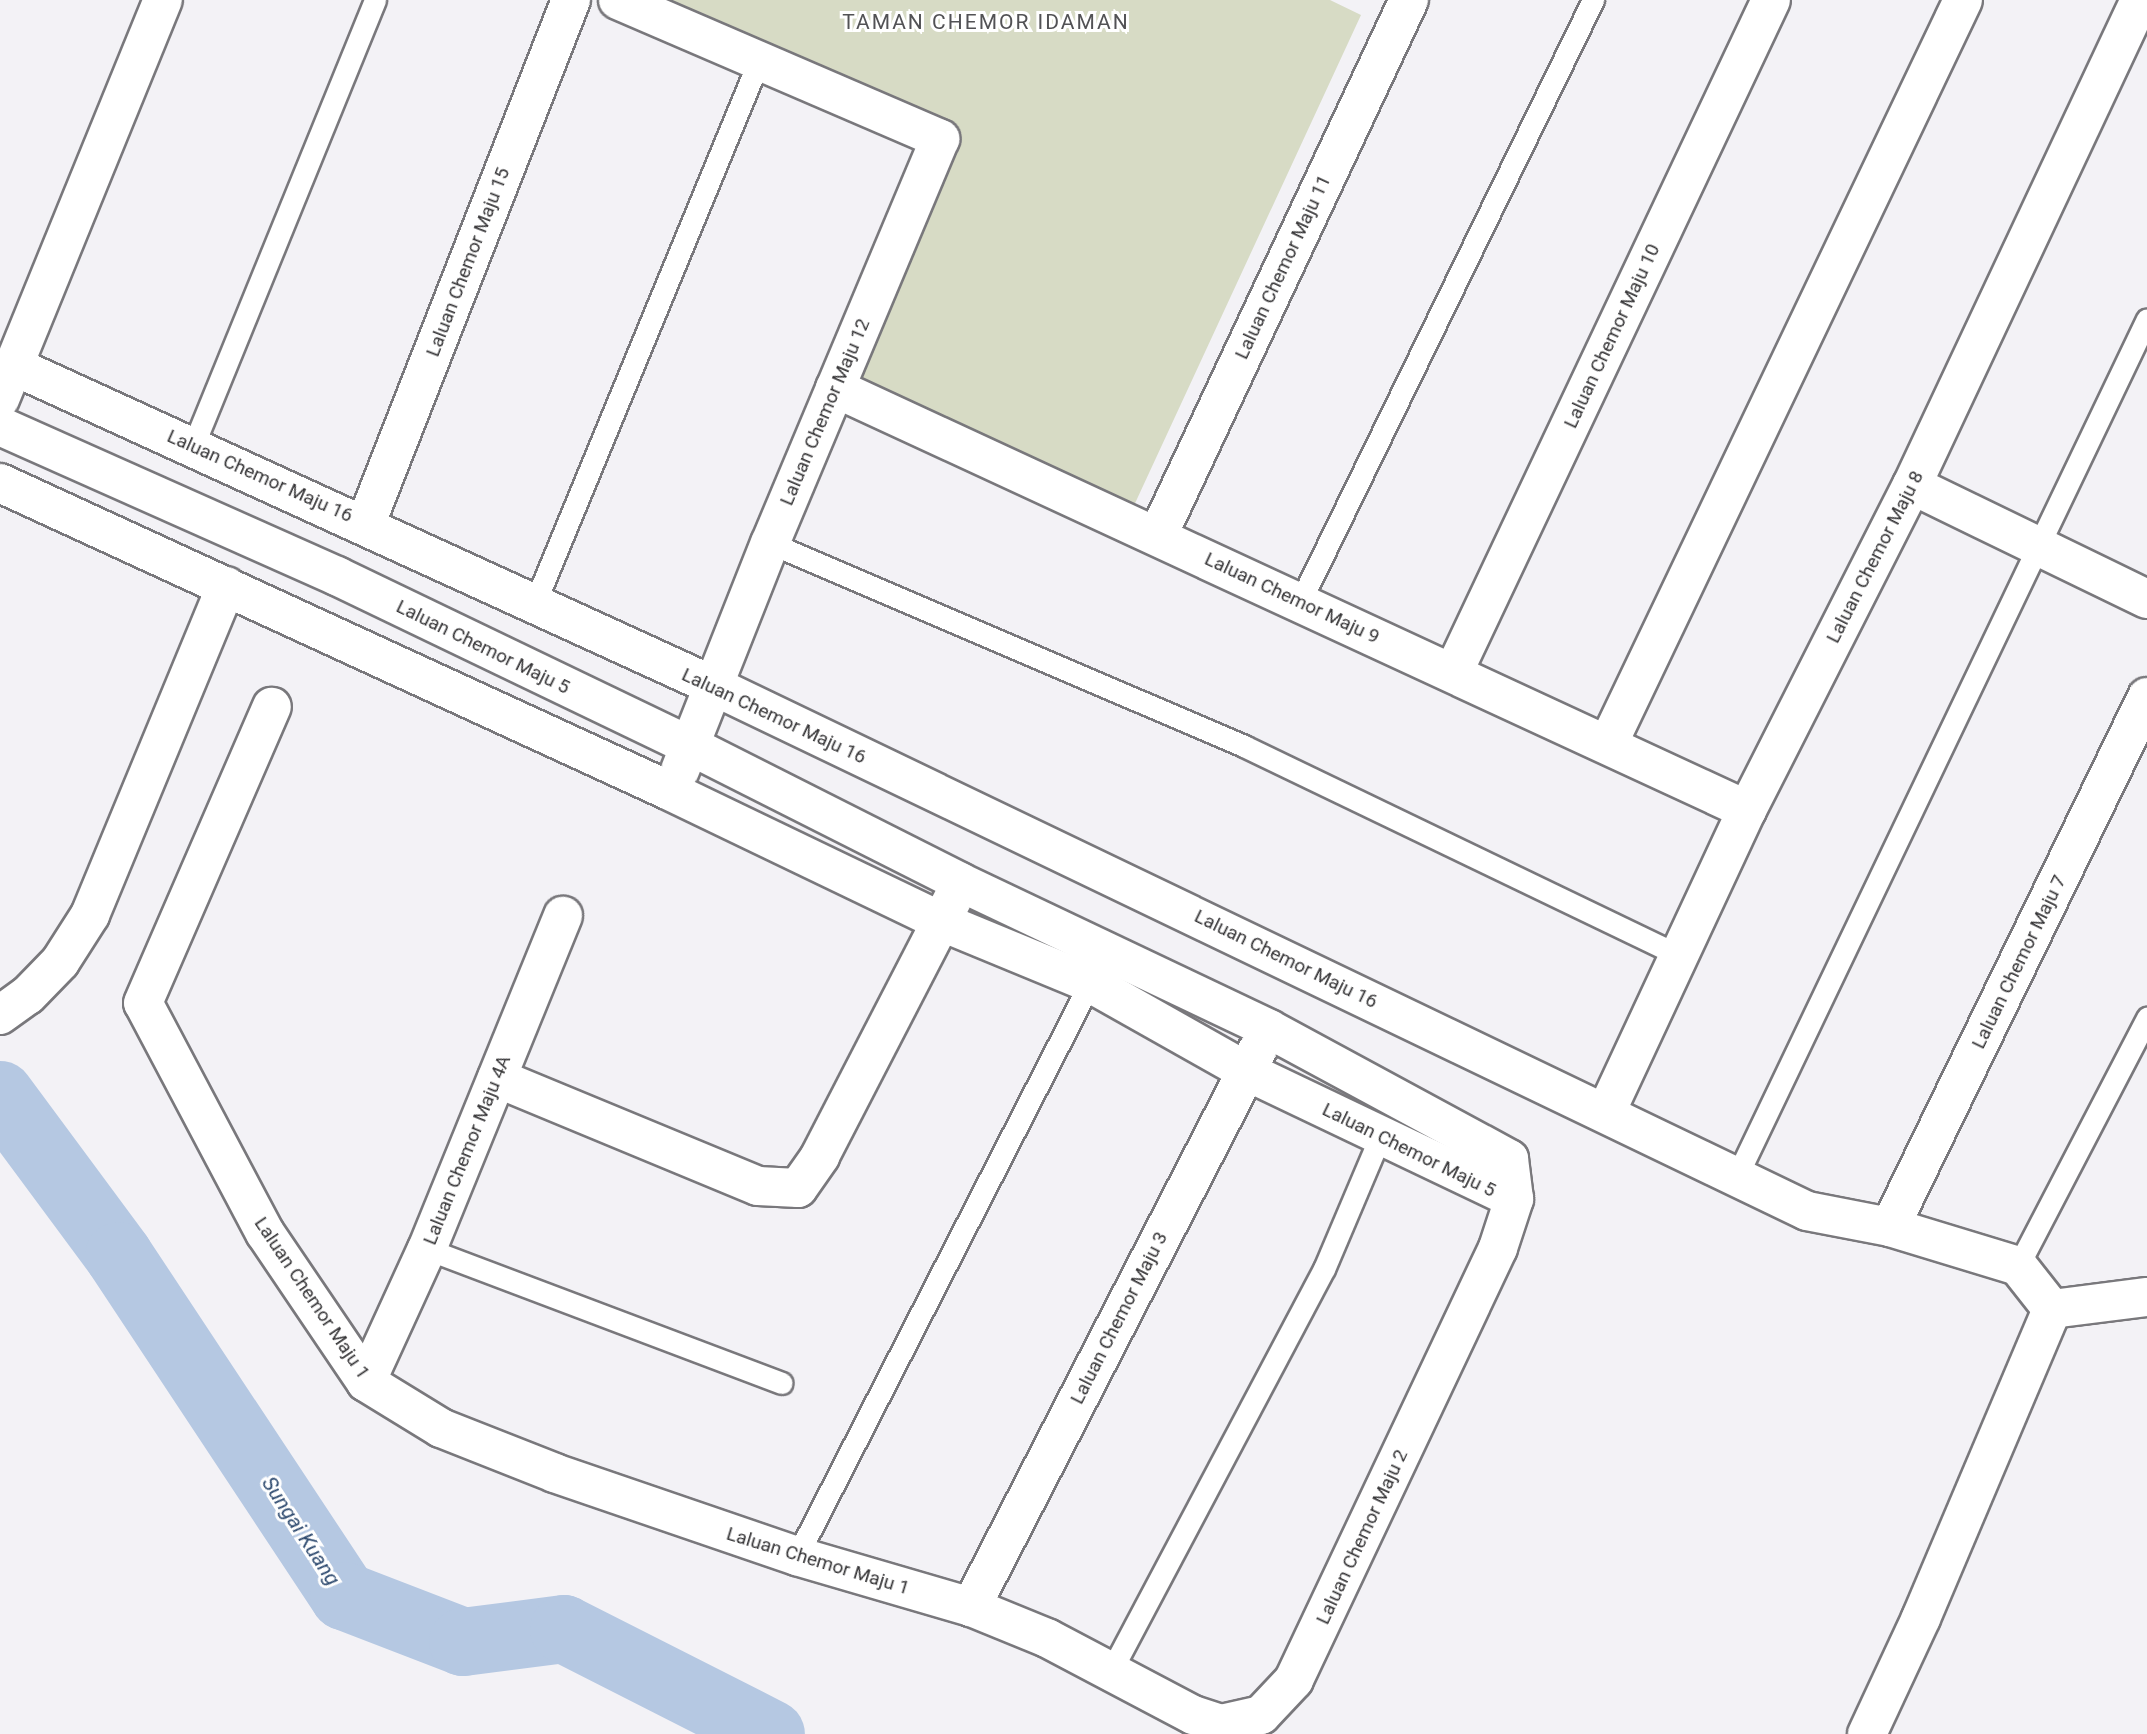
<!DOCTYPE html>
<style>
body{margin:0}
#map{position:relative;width:2147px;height:1734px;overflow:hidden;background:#f3f2f6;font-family:Roboto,sans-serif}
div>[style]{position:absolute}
.green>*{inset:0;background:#d7dbc5}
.river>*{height:68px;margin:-34px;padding:0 34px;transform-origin:34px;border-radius:34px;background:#b5c8e2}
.roads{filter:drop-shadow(2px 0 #79787c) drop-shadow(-2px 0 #79787c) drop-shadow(0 2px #79787c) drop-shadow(0 -2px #79787c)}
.service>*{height:21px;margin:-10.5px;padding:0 10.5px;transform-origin:10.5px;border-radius:10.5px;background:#fff}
.minor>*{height:38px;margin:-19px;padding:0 19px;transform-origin:19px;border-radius:19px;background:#fff}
span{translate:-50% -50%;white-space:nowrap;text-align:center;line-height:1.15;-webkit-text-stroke:6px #fff;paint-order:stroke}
.street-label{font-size:19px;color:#353436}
.neighbourhood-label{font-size:21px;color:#525255;letter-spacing:2px}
.water-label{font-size:21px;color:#2e4a6f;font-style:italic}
</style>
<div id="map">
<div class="green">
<div style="clip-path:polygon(644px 0,1330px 0,1361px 15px,1131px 512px,859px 380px,958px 141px)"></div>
</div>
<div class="river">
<div style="left:0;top:1095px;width:200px;rotate:53.5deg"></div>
<div style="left:119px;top:1256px;width:408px;rotate:56.5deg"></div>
<div style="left:344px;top:1596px;width:128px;rotate:21.1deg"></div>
<div style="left:463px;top:1642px;width:102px;rotate:-7.3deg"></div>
<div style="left:564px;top:1629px;width:232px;rotate:26.9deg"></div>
</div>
<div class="roads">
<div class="service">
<div style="left:193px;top:446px;width:482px;rotate:-67.8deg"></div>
<div style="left:770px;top:543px;width:516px;rotate:23.18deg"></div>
<div style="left:1244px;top:746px;width:485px;rotate:25.7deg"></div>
<div style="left:1300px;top:602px;width:670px;rotate:-64.05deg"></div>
<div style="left:534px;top:605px;width:592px;rotate:-67.55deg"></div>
<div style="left:1735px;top:1180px;width:954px;rotate:-64.43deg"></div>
<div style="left:427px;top:1249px;width:379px;rotate:20.7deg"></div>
<div style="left:2018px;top:1266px;width:280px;rotate:-62.5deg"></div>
<div style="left:797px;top:1556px;width:644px;rotate:-62.92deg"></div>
<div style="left:1111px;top:1671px;width:455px;rotate:-62.1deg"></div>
<div style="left:1324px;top:1269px;width:143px;rotate:-67deg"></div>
</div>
<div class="minor">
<div style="left:618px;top:0;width:351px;rotate:23.3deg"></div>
<div style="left:940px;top:139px;width:438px;rotate:112.8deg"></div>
<div style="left:770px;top:543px;width:244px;rotate:111.6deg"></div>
<div style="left:14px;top:366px;width:772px;rotate:24.57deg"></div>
<div style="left:716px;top:687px;width:1210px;rotate:25.65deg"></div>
<div style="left:1807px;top:1211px;width:85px;rotate:10.9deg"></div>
<div style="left:1890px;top:1227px;width:134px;rotate:16.9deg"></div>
<div style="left:2018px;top:1266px;width:55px;rotate:51.7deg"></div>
<div style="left:2052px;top:1309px;width:96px;rotate:-7.2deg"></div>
<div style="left:835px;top:388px;width:1005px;rotate:24.83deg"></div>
<div style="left:0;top:399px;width:431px;rotate:-67.8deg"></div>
<div style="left:0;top:426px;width:369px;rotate:24deg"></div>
<div style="left:337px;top:576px;width:393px;rotate:25.7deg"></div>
<div style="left:691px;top:746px;width:301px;rotate:26.8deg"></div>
<div style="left:960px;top:882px;width:342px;rotate:25.4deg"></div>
<div style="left:1269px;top:1029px;width:273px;rotate:28.4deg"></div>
<div style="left:1509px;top:1159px;width:40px;rotate:82.9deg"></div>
<div style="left:1514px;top:1199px;width:52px;rotate:108.1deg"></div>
<div style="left:1498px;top:1248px;width:478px;rotate:115.3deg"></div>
<div style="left:1294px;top:1680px;width:48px;rotate:133.3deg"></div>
<div style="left:1261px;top:1715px;width:41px;rotate:167.3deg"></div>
<div style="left:1221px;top:1724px;width:29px;rotate:-162deg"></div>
<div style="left:1193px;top:1715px;width:165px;rotate:-152.2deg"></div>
<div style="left:1047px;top:1638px;width:82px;rotate:-157.8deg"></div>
<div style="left:971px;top:1607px;width:181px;rotate:-163.7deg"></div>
<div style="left:797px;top:1556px;width:256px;rotate:-161.1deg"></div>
<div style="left:555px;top:1473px;width:123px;rotate:-158.5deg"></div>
<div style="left:441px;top:1428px;width:88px;rotate:-148.5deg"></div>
<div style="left:366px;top:1382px;width:180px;rotate:-124.1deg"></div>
<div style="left:265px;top:1233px;width:260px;rotate:-117.9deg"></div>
<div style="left:143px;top:1003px;width:323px;rotate:-66.5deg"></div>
<div style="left:0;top:483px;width:737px;rotate:24.69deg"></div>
<div style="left:670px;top:791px;width:302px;rotate:25.7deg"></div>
<div style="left:942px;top:922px;width:160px;rotate:22.4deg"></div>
<div style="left:1090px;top:983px;width:179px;rotate:29.4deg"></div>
<div style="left:1246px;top:1071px;width:297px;rotate:25.5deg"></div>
<div style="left:1912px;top:485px;width:261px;rotate:25.9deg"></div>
<div style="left:366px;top:523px;width:562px;rotate:-68.6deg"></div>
<div style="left:1158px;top:535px;width:591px;rotate:-64.87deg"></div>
<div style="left:1453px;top:673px;width:744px;rotate:-64.71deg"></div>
<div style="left:1608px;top:744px;width:824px;rotate:-64.49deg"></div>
<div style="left:0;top:1015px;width:34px;rotate:-36deg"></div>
<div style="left:28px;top:995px;width:46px;rotate:-45.9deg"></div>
<div style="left:60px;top:962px;width:56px;rotate:-57.4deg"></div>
<div style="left:90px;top:915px;width:356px;rotate:-67.5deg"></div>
<div style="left:497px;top:1078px;width:282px;rotate:22.5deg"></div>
<div style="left:758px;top:1186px;width:40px;rotate:2.9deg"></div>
<div style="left:798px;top:1188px;width:39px;rotate:-55deg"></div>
<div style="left:820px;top:1156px;width:288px;rotate:-62.7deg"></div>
<div style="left:1606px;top:1112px;width:333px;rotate:-65deg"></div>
<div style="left:1747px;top:810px;width:364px;rotate:-63.1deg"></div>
<div style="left:1912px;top:485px;width:536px;rotate:-64.82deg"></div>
<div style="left:1890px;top:1227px;width:589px;rotate:-64.13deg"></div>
<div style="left:366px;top:1382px;width:146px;rotate:-65.4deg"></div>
<div style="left:427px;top:1249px;width:360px;rotate:-67.8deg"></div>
<div style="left:971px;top:1607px;width:627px;rotate:-62.78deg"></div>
<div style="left:1867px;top:1734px;width:128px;rotate:-65deg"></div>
<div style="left:1921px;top:1618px;width:336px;rotate:-67deg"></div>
</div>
</div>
<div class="street-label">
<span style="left:468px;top:262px;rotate:-69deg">Laluan Chemor Maju 15</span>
<span style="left:1283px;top:267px;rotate:-65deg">Laluan Chemor Maju 11</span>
<span style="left:1612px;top:336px;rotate:-65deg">Laluan Chemor Maju 10</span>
<span style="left:825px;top:412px;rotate:-67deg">Laluan Chemor Maju 12</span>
<span style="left:260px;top:476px;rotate:24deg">Laluan Chemor Maju 16</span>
<span style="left:1875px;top:557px;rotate:-63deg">Laluan Chemor Maju 8</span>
<span style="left:1292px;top:598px;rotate:25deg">Laluan Chemor Maju 9</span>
<span style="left:483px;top:647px;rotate:26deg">Laluan Chemor Maju 5</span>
<span style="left:774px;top:716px;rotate:25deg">Laluan Chemor Maju 16</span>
<span style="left:1286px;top:959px;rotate:26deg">Laluan Chemor Maju 16</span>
<span style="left:2019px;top:962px;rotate:-64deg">Laluan Chemor Maju 7</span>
<span style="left:467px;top:1150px;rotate:-68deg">Laluan Chemor Maju 4A</span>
<span style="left:1409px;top:1150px;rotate:26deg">Laluan Chemor Maju 5</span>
<span style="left:312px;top:1298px;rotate:56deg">Laluan Chemor Maju 1</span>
<span style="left:1119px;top:1318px;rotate:-63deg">Laluan Chemor Maju 3</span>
<span style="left:1362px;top:1537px;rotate:-65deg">Laluan Chemor Maju 2</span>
<span style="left:818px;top:1561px;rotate:17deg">Laluan Chemor Maju 1</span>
</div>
<div class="neighbourhood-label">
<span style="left:986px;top:22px">TAMAN CHEMOR IDAMAN</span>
</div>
<div class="water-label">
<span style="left:301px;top:1531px;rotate:57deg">Sungai Kuang</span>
</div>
</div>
